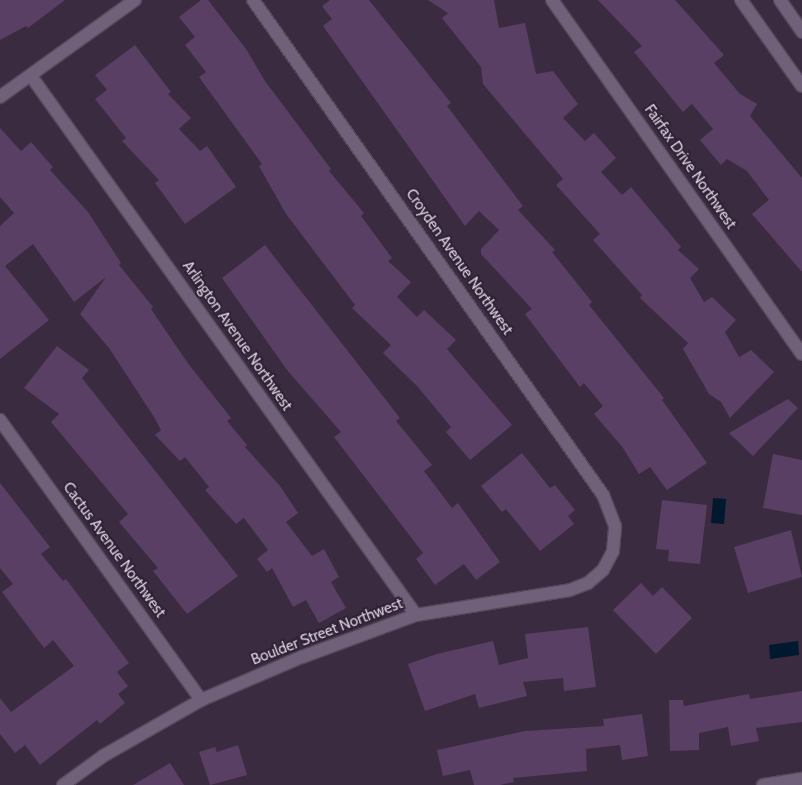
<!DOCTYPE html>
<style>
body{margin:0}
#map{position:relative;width:802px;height:785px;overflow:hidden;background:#3a2b41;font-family:Cabin,sans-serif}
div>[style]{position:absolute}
.water>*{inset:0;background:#00192f}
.building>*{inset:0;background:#593f64}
.roads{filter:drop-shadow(1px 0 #55495b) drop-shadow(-1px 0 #55495b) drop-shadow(0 1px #55495b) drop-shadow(0 -1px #55495b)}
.minor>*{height:12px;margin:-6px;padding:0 6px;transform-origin:6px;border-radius:6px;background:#716079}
span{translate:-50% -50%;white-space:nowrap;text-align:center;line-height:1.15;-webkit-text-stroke:4px #302136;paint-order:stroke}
.street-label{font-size:15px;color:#dcd3e1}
</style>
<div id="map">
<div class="water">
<div style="clip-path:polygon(713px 498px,726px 499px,724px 524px,711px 523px)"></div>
<div style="clip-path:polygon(798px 641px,799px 655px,770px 659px,769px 645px)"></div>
</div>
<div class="building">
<div style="clip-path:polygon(0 0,65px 0,28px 28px,26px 26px,0 40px)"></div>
<div style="clip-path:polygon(201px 0,208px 0,246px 49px,265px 81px,331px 169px,329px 171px,364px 213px,361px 216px,392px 258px,388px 261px,411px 282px,397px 297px,417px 317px,424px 310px,456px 340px,447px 349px,512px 425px,470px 460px,446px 432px,451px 427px,418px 387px,383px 353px,391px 345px,352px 308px,355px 305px,286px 214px,259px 166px,262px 164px,199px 77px,206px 72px,185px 45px,195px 37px,179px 17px)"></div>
<div style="clip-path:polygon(330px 0,369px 0,451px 103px,447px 106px,523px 206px,518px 210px,555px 250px,552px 252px,592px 302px,589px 305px,664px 398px,662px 400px,707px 463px,667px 490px,650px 467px,639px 474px,623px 448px,594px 414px,603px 406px,584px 383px,580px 387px,525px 314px,532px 309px,481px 254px,481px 249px,499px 230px,479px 211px,465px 226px,323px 26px,332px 19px,322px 6px)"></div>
<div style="clip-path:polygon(428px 0,494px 0,499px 28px,525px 23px,536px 74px,553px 71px,578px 104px,563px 118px,585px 141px,594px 133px,616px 158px,601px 172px,622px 195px,631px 187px,681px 247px,678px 250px,699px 269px,690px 278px,704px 302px,712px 297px,736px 320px,725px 332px,739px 357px,751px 350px,774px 372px,730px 418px,721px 402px,709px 394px,683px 349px,688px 343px,640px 298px,642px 295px,593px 240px,600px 234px,556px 185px,563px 179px,483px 84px,481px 67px,442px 18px,448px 13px)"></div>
<div style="clip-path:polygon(598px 0,675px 0,724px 55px,714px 63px,740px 94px,757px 104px,750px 116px,802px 178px,802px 272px,752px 214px,769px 200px,747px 171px,727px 159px,721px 165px,700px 140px,713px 129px,692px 104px,683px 112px,634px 52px,642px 46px)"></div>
<div style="clip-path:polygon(135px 45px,171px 92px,168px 94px,191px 118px,179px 129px,200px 151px,207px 146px,236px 187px,185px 224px,155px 183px,159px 180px,122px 141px,126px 138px,95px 99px,107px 90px,95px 75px)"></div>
<div style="clip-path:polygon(0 128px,21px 151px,31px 142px,53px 167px,50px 170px,88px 212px,121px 263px,119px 265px,153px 307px,151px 309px,187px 362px,231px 418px,227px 421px,247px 445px,245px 447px,280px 486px,298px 513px,286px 522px,312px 556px,324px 549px,339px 577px,331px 582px,346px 608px,319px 623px,306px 600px,293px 607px,272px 568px,267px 572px,257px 559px,268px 550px,244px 518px,236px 524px,205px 490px,209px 487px,185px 457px,180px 461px,155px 435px,161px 430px,154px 417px,109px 348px,80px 314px,106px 277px,74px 302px,33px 244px,5px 266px,49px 320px,0 359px,0 226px,14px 213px,0 197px)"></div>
<div style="clip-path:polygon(265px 245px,400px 418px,396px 421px,432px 465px,424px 471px,452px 508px,458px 503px,500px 562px,476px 580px,464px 564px,435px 585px,416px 559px,423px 553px,334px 437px,341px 432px,287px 370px,222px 278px)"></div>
<div style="clip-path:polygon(57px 346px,89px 370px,82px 378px,238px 576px,187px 614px,153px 571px,158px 568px,119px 522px,128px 514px,51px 422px,59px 414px,24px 388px)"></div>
<div style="clip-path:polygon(788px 399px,798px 408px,753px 456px,729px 433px)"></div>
<div style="clip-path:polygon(522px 453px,550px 488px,555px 485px,575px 510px,568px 516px,574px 524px,540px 551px,506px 509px,502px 512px,481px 486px)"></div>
<div style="clip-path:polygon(773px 454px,802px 460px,802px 515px,763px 508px)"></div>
<div style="clip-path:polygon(0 483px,50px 547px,41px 554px,63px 581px,66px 579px,129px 663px,117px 672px,128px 686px,118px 694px,125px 703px,100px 724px,97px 720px,40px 765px,25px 745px,15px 753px,0 734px,0 698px,11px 712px,74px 666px,53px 640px,44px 648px,2px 592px,13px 584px,0 568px)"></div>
<div style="clip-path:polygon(662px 500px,707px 505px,700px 564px,668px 561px,669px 550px,656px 549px)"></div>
<div style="clip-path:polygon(791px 530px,802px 577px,748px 593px,734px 547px)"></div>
<div style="clip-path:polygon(641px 583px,653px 596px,662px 587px,692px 618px,656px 654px,613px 610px)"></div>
<div style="clip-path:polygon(588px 627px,596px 687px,564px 691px,563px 678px,523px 682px,527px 696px,479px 708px,475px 694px,425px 711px,408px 664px,437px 654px,493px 641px,499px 665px,528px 658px,525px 634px)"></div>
<div style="clip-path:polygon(802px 691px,802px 722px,756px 728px,759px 741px,731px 746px,728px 727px,699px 733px,699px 750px,670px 751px,669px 700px,683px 700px,684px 706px,749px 694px,750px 699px)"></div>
<div style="clip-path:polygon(642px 714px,648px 756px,622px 760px,620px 745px,586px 749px,587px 771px,513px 778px,514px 782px,500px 785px,474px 785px,470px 770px,443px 776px,437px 750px,525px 731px,604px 726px,603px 719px)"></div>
<div style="clip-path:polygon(238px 745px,247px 775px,210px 785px,199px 752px,215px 747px,217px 752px)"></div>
<div style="clip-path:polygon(170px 763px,184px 785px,133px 785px)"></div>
</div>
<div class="roads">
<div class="minor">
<div style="left:552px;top:0;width:433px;rotate:54.8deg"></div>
<div style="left:741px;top:0;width:105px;rotate:54.7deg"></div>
<div style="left:780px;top:0;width:39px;rotate:55deg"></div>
<div style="left:31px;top:76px;width:662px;rotate:54.46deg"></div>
<div style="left:0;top:97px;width:166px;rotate:-35.7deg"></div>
<div style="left:0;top:420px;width:345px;rotate:54.3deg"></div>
<div style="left:63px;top:785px;width:49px;rotate:-35.9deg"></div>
<div style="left:103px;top:756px;width:113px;rotate:-29.7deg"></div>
<div style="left:201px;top:700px;width:110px;rotate:-23.1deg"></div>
<div style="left:302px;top:657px;width:121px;rotate:-20.2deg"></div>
<div style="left:416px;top:615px;width:156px;rotate:-9.2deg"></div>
<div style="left:570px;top:590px;width:19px;rotate:-21deg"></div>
<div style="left:588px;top:583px;width:20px;rotate:-41deg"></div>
<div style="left:603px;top:570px;width:21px;rotate:-62deg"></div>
<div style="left:613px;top:551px;width:25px;rotate:-85deg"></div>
<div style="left:615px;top:526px;width:33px;rotate:-111deg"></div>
<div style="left:603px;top:495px;width:606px;rotate:-125.26deg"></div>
<div style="left:763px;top:785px;width:39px;rotate:-9deg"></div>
</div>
</div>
<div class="street-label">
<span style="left:690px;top:167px;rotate:55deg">Fairfax Drive Northwest</span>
<span style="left:459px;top:262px;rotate:55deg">Croyden Avenue Northwest</span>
<span style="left:237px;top:336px;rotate:55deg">Arlington Avenue Northwest</span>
<span style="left:114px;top:550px;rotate:54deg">Cactus Avenue Northwest</span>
<span style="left:327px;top:632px;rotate:-21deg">Boulder Street Northwest</span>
</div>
</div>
